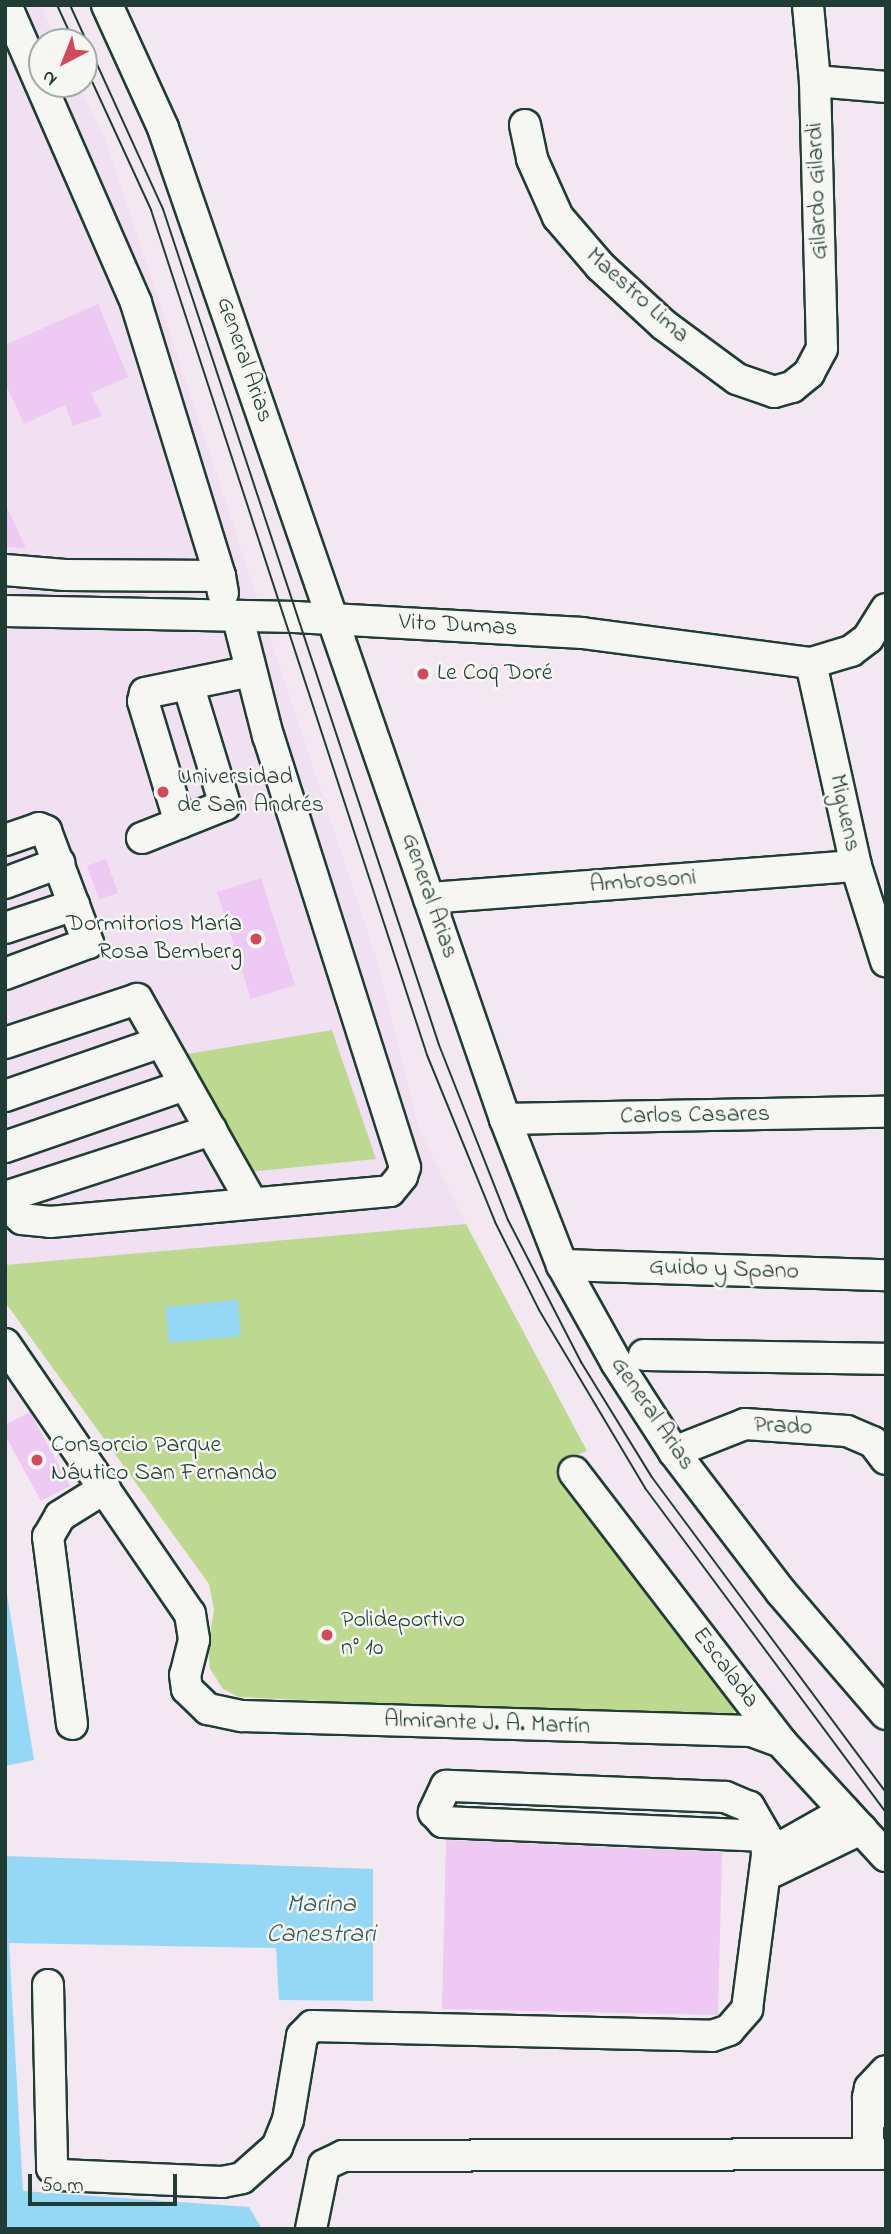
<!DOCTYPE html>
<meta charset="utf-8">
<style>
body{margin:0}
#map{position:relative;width:891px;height:2234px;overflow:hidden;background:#f3e8f2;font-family:"Indie Flower",sans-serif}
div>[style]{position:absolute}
.built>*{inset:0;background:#f1dff2}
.green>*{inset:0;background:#bdd990}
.water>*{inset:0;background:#94d8f6}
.building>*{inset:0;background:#edc9f3}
.roads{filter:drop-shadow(2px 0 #1f3d34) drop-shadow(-2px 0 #1f3d34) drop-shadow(0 2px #1f3d34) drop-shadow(0 -2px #1f3d34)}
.minor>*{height:30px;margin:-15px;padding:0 15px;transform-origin:15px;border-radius:15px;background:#f6f6f2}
.tram>*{height:2px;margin:-1px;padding:0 1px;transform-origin:1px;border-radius:1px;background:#1f3d34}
.dots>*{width:19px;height:19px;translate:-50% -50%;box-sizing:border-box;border:4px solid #f6f6f2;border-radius:50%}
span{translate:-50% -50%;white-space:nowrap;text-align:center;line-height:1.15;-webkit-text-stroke:5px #f6f6f2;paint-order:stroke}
.street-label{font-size:24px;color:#1f3d34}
.poi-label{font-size:24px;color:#1f3d34}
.left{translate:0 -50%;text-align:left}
.right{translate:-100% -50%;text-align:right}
.water-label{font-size:26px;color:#365c5b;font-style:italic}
.frame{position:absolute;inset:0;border:7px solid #1f3d34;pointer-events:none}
.north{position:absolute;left:28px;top:28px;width:70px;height:70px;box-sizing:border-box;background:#f6f6f2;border:2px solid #a0aca6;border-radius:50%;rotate:222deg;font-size:19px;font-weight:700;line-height:28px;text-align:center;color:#1f3d34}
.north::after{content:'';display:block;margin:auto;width:24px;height:32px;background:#d1495b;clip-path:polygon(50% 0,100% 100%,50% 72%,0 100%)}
.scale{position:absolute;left:28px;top:2174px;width:149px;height:32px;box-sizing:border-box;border:4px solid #1f3d34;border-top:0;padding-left:9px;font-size:21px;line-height:24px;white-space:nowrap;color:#1f3d34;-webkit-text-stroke:5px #f6f6f2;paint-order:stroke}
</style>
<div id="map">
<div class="built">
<div style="clip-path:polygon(5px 5px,40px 5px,58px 42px,42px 42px,42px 84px,78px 84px,106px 140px,378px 964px,419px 1129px,466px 1224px,5px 1265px)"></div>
</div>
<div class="green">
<div style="clip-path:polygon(332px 1030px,376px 1159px,248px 1172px,187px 1054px)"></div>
<div style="clip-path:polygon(466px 1224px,587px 1451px,569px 1458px,562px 1466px,736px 1703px,733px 1715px,721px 1720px,239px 1697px,223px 1689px,210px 1669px,208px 1647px,214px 1610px,209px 1584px,5px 1302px,5px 1265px)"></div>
</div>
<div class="water">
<div style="clip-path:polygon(238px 1300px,241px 1336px,169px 1343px,165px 1307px)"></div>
<div style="clip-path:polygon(5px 1582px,34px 1760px,5px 1766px)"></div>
<div style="clip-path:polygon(5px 1856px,373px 1869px,373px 2001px,279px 2000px,276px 1948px,9px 1943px,23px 2191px,249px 2207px,262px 2229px,5px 2229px)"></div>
</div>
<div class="building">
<div style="clip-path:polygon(98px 304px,128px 377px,91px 393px,102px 416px,73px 426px,65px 405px,24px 424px,5px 383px,5px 345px)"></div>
<div style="clip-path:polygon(5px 504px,26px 548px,5px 547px)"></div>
<div style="clip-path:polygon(106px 859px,118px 893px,99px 899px,87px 866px)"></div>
<div style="clip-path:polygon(261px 878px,295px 985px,251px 999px,217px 892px)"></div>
<div style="clip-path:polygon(30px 1412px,70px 1486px,41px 1501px,5px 1435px,5px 1425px)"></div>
<div style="clip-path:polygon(446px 1840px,722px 1852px,718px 2015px,442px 2009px)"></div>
</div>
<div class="roads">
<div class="minor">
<div style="left:6px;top:5px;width:325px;rotate:66.4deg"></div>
<div style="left:136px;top:303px;width:286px;rotate:72.9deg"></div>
<div style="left:107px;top:5px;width:135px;rotate:65.5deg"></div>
<div style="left:163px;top:128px;width:1048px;rotate:70.96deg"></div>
<div style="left:505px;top:1119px;width:157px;rotate:68.7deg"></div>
<div style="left:562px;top:1265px;width:111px;rotate:60.9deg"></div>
<div style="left:616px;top:1362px;width:107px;rotate:57.2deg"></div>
<div style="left:674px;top:1452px;width:176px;rotate:52.6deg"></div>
<div style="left:781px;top:1592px;width:161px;rotate:49.3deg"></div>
<div style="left:815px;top:81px;width:71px;rotate:4.8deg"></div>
<div style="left:525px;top:125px;width:35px;rotate:78deg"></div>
<div style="left:532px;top:159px;width:64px;rotate:65.9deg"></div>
<div style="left:558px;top:217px;width:65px;rotate:49.4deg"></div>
<div style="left:600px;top:266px;width:87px;rotate:42.7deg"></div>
<div style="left:664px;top:325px;width:91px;rotate:36.5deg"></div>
<div style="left:737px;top:379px;width:39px;rotate:19deg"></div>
<div style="left:774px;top:392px;width:19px;rotate:-16deg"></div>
<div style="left:792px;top:387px;width:22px;rotate:-39deg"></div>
<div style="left:809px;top:373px;width:27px;rotate:-62deg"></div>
<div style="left:822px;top:349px;width:268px;rotate:-91.5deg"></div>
<div style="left:815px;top:81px;width:76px;rotate:-95.3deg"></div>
<div style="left:5px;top:570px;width:60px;rotate:4.8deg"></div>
<div style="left:65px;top:575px;width:155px;rotate:0.4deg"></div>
<div style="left:220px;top:576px;width:17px;rotate:80deg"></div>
<div style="left:5px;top:611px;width:291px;rotate:1.2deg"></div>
<div style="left:296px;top:617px;width:286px;rotate:3.2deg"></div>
<div style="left:582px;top:633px;width:231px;rotate:7.5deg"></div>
<div style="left:811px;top:663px;width:42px;rotate:-16.7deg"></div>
<div style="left:851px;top:651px;width:21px;rotate:-37deg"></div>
<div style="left:868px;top:638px;width:34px;rotate:-58deg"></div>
<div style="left:811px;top:663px;width:208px;rotate:77.5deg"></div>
<div style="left:856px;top:866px;width:100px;rotate:72.5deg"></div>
<div style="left:180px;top:823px;width:127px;rotate:-106.9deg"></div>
<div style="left:143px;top:701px;width:8px;rotate:-76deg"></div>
<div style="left:145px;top:693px;width:108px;rotate:-11.7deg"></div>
<div style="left:142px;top:838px;width:89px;rotate:-21.7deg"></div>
<div style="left:225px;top:805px;width:123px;rotate:-107deg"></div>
<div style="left:5px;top:840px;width:36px;rotate:-19deg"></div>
<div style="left:39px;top:828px;width:8px;rotate:23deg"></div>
<div style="left:46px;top:831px;width:120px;rotate:69.4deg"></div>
<div style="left:88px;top:943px;width:89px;rotate:159.5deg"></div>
<div style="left:5px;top:883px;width:58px;rotate:-20.3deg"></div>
<div style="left:429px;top:898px;width:428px;rotate:-4.3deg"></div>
<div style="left:5px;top:928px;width:73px;rotate:-18.4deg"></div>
<div style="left:5px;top:1043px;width:139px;rotate:-18.4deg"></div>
<div style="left:137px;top:999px;width:234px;rotate:60.6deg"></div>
<div style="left:5px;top:1096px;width:165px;rotate:-19.1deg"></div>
<div style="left:505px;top:1119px;width:381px;rotate:-1.1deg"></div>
<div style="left:5px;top:1147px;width:190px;rotate:-19deg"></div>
<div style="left:5px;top:1197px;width:217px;rotate:-18deg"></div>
<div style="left:5px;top:1203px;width:23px;rotate:43deg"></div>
<div style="left:22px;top:1219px;width:28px;rotate:6deg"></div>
<div style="left:50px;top:1222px;width:341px;rotate:-5.2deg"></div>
<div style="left:390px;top:1191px;width:19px;rotate:-51deg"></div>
<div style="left:402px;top:1176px;width:9px;rotate:-72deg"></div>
<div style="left:405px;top:1167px;width:452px;rotate:-107.6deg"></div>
<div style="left:268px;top:736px;width:122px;rotate:-104.3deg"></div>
<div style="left:562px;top:1265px;width:324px;rotate:1.8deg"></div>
<div style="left:5px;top:1344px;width:327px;rotate:55.6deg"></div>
<div style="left:190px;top:1614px;width:26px;rotate:81deg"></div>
<div style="left:194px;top:1640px;width:36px;rotate:104deg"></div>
<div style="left:185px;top:1675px;width:14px;rotate:82deg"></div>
<div style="left:187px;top:1689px;width:29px;rotate:44deg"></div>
<div style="left:208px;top:1709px;width:35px;rotate:12deg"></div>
<div style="left:242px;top:1716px;width:509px;rotate:1.69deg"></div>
<div style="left:751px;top:1731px;width:32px;rotate:20deg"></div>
<div style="left:644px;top:1355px;width:242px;rotate:0.9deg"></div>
<div style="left:674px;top:1452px;width:76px;rotate:-21.5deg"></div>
<div style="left:745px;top:1424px;width:102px;rotate:3.9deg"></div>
<div style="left:847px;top:1431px;width:28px;rotate:23deg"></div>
<div style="left:873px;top:1442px;width:21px;rotate:53deg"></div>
<div style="left:574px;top:1472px;width:340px;rotate:52.5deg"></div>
<div style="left:781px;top:1742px;width:155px;rotate:47.4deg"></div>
<div style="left:72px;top:1724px;width:189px;rotate:-97.3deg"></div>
<div style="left:48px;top:1537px;width:24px;rotate:-60deg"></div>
<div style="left:60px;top:1516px;width:53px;rotate:-31.9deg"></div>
<div style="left:781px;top:1847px;width:73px;rotate:-29.4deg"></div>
<div style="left:766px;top:1875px;width:106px;rotate:-25.8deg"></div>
<div style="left:48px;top:1985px;width:183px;rotate:88.7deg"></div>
<div style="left:52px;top:2168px;width:11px;rotate:41deg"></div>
<div style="left:60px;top:2175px;width:162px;rotate:2.5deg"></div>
<div style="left:222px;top:2182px;width:20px;rotate:-11deg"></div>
<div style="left:242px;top:2178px;width:47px;rotate:-41.5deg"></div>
<div style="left:277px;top:2147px;width:29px;rotate:-68deg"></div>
<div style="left:288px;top:2120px;width:85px;rotate:-80.5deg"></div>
<div style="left:302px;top:2036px;width:14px;rotate:-45deg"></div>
<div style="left:312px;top:2026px;width:400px;rotate:1.4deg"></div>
<div style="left:712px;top:2036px;width:18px;rotate:-19deg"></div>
<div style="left:729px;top:2030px;width:28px;rotate:-49deg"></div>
<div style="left:747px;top:2009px;width:155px;rotate:-82.6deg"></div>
<div style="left:767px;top:1855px;width:19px;rotate:-93deg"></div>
<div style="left:766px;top:1836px;width:34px;rotate:-120deg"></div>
<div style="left:749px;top:1807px;width:26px;rotate:-157deg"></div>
<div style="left:725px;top:1797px;width:279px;rotate:-177.7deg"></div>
<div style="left:446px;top:1786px;width:29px;rotate:115deg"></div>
<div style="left:434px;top:1812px;width:13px;rotate:48deg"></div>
<div style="left:443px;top:1822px;width:323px;rotate:2.5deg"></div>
<div style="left:868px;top:2098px;width:56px;rotate:90deg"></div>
<div style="left:868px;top:2154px;width:17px"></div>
<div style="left:879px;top:2113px;width:19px;rotate:-126deg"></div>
<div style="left:868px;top:2098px;width:10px;rotate:-79deg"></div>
<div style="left:870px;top:2088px;width:23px;rotate:-47deg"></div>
<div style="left:311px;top:2229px;width:65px;rotate:-78.5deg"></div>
<div style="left:324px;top:2165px;width:21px;rotate:-25deg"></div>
<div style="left:343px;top:2156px;width:525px;rotate:-0.22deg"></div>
</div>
</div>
<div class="tram">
<div style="left:57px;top:5px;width:41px;rotate:65.3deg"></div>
<div style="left:70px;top:5px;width:224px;rotate:65.5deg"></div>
<div style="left:163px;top:209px;width:880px;rotate:71.73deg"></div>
<div style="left:439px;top:1045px;width:188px;rotate:68.5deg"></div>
<div style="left:508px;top:1220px;width:160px;rotate:62.8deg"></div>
<div style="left:581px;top:1362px;width:134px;rotate:58.4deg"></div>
<div style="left:651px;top:1476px;width:394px;rotate:53.4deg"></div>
<div style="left:84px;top:64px;width:161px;rotate:65.3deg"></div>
<div style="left:151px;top:210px;width:889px;rotate:71.91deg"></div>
<div style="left:427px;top:1055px;width:180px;rotate:67.8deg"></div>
<div style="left:495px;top:1222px;width:98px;rotate:63.4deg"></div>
<div style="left:539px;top:1310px;width:207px;rotate:59.2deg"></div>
<div style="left:645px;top:1488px;width:404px;rotate:53.4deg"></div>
</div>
<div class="dots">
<div style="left:423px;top:674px;background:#d1495b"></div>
<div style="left:163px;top:792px;background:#d1495b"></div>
<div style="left:256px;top:939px;background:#d1495b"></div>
<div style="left:37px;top:1460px;background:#d1495b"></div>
<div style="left:327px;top:1635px;background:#d1495b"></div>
</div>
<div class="street-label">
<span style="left:818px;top:191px;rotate:-92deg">Gilardo Gilardi</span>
<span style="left:637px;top:296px;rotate:42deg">Maestro Lima</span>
<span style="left:244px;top:360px;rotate:71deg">General Arias</span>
<span style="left:458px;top:626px;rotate:3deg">Vito Dumas</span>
<span style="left:844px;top:813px;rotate:78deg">Miguens</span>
<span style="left:643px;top:882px;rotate:-4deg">Ambrosoni</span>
<span style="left:429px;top:896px;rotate:71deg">General Arias</span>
<span style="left:695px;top:1116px;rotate:-1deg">Carlos Casares</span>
<span style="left:724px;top:1270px;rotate:2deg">Guido y Spano</span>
<span style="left:652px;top:1414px;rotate:56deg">General Arias</span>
<span style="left:783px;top:1427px;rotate:3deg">Prado</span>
<span style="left:725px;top:1668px;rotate:53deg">Escalada</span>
<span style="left:487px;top:1724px;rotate:2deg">Almirante J. A. Martín</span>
</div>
<div class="poi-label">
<span class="left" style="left:437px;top:674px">Le Coq Doré</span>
<span class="left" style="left:177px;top:792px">Universidad<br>de San Andrés</span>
<span class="right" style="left:242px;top:939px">Dormitorios María<br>Rosa Bemberg</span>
<span class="left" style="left:51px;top:1460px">Consorcio Parque<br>Náutico San Fernando</span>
<span class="left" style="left:341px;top:1635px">Polideportivo<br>n° 10</span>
</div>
<div class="water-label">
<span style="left:321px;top:1921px">Marina<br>Canestrari</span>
</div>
<div class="frame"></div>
<div class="north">N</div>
<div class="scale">50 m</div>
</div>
